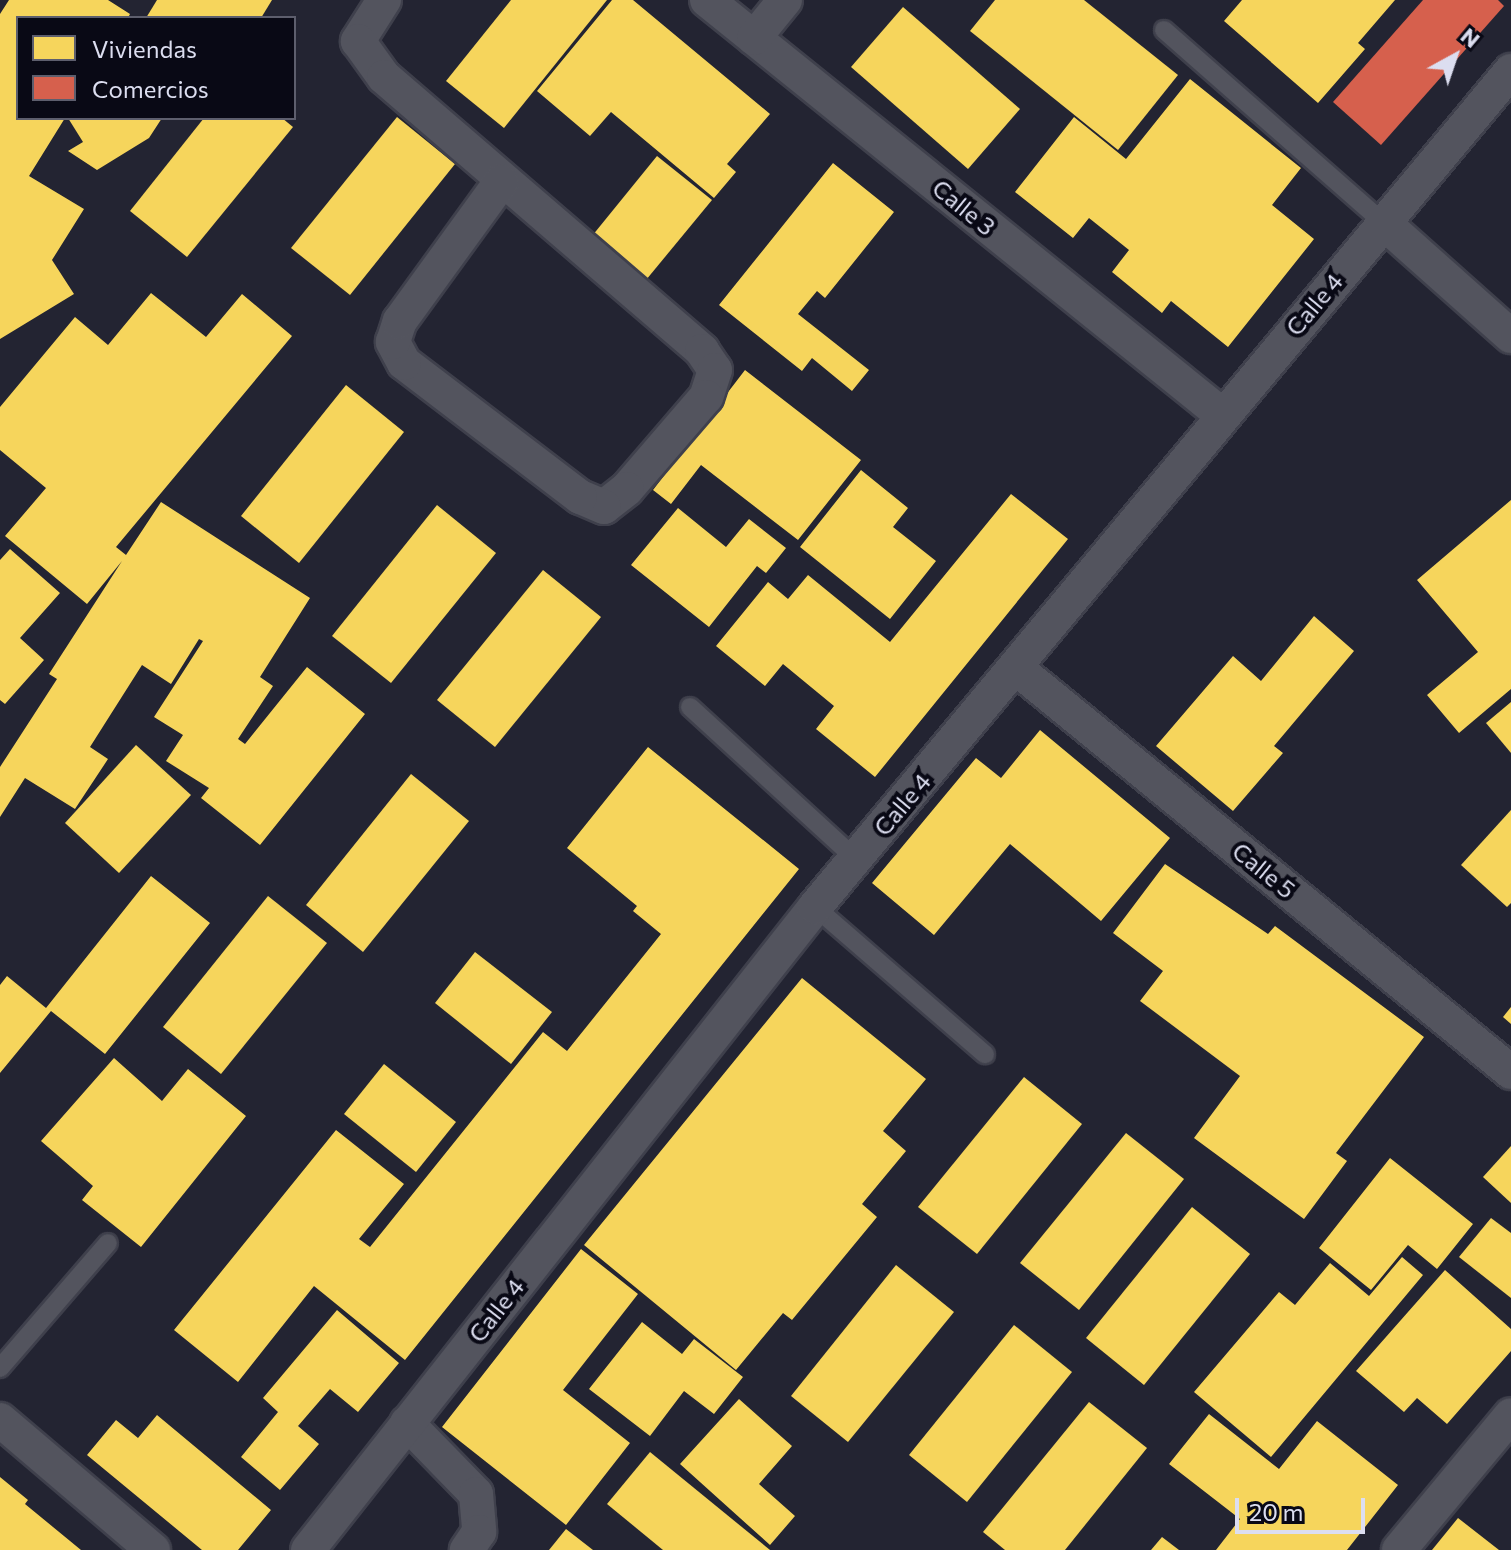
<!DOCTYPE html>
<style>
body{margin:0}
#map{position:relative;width:1511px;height:1550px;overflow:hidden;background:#232432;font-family:Commissioner,sans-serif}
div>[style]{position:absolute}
.homes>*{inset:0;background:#f6d55c}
.shops>*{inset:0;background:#d6604d}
.roads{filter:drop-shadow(2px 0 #3f404c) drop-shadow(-2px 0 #3f404c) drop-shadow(0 2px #3f404c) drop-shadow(0 -2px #3f404c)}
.lane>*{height:18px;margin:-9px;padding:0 9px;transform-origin:9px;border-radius:9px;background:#53545e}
.street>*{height:34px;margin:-17px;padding:0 17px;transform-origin:17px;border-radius:17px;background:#53545e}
span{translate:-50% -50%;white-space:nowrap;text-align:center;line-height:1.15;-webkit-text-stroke:8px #090915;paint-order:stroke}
.street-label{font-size:24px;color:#dcdef0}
.legend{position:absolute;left:16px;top:16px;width:280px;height:104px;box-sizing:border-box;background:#090915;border:2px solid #5d5e6d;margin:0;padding:10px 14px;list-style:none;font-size:24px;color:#dcdef0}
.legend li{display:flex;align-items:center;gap:16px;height:40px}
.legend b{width:40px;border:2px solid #5d5e6d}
.north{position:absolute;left:1415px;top:16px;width:80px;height:80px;-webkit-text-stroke:6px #090915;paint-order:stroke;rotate:40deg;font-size:22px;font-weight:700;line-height:32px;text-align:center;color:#dcdef0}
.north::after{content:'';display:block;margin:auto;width:28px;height:36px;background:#dcdef0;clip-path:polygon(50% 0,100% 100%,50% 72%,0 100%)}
.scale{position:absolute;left:1235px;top:1498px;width:130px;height:36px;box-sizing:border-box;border:4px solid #dcdef0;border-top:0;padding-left:10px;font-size:24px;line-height:28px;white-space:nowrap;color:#dcdef0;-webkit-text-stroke:6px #090915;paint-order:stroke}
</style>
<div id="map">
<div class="homes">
<div style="clip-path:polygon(9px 0,108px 0,130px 14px,128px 18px,18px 18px,18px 118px,65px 118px,29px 176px,84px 209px,52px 260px,74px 294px,0 339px,0 14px)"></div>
<div style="clip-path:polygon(157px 0,272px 0,261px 18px,146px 18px)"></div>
<div style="clip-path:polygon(511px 0,607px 0,504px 128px,446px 81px)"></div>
<div style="clip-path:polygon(612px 0,633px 0,770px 114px,727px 164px,736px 172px,714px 198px,611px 112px,590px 136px,537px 91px)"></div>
<div style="clip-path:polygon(995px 0,1084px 0,1178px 75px,1118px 150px,970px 31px)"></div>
<div style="clip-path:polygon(1242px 0,1395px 0,1358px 43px,1365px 49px,1318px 103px,1224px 21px)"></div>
<div style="clip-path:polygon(903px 7px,1020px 109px,968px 169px,851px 67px)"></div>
<div style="clip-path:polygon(1190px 79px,1301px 168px,1272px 205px,1314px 239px,1228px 347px,1171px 301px,1162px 313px,1112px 272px,1129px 250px,1089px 218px,1073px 238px,1015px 192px,1074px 117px,1126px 159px)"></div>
<div style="clip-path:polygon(397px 117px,455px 164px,350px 295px,291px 248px)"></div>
<div style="clip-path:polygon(68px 118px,162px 118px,149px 138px,97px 170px,68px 151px,83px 142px)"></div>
<div style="clip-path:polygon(204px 118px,282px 118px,293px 127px,187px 257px,130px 211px)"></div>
<div style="clip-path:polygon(657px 156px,712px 200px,646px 280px,592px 236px)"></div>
<div style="clip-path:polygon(833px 163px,894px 212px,825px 298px,817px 291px,798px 314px,869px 370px,852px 391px,812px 358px,802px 371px,719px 305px)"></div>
<div style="clip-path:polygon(151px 293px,206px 337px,242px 294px,292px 336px,116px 547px,126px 555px,161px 502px,310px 598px,260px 677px,273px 686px,238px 739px,245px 744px,307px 667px,365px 714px,260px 845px,201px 798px,209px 788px,166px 761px,183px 735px,154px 717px,203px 641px,199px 639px,171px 684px,142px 665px,90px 747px,108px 759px,75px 809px,25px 778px,0 817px,0 767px,57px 679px,49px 674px,122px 561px,87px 604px,5px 536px,46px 488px,0 450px,0 407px,75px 317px,108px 345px)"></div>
<div style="clip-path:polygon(745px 370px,861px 460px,798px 540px,701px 465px,671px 504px,653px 490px)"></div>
<div style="clip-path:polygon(346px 385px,404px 432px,299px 563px,241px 516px)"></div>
<div style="clip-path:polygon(861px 470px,908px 508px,893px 527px,936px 561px,890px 619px,800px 547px)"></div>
<div style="clip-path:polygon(1011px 494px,1068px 539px,875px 777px,816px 729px,834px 706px,783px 664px,765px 686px,716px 646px,768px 582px,788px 599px,808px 575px,890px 642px)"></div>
<div style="clip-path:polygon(1511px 500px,1511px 689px,1459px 733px,1427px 695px,1478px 652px,1417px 580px)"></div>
<div style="clip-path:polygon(437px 505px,496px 553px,391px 683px,332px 636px)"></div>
<div style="clip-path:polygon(678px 508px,726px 547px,749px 519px,786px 548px,766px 573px,757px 566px,709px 627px,631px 565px)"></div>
<div style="clip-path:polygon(10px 549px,60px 593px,20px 638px,44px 660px,5px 704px,0 700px,0 560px)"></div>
<div style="clip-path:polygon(543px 570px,601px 617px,495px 747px,437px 700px)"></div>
<div style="clip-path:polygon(1314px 616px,1354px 651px,1274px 746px,1283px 753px,1233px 811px,1156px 746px,1233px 656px,1261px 681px)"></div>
<div style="clip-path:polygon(1511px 702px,1511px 753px,1486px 723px)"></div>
<div style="clip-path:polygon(1040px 730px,1170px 838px,1101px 921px,1010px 844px,934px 935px,872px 883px,976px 758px,1001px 778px)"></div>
<div style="clip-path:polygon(136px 745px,191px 795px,119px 873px,65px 823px)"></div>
<div style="clip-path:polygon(648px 747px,799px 869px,405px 1360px,314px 1286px,238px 1382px,174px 1330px,336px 1130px,404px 1184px,359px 1239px,370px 1247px,543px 1032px,567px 1051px,661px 934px,633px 911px,637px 906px,567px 848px)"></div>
<div style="clip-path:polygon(411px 774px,469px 821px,363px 952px,306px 905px)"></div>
<div style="clip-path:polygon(1511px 810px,1511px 903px,1507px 907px,1461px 865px)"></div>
<div style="clip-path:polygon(1165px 864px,1268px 934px,1275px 926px,1424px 1037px,1336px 1153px,1347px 1161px,1304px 1219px,1194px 1138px,1240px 1076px,1140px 1001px,1163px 971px,1113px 933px)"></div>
<div style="clip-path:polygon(151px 876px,210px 923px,105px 1054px,51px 1011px,0 1073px,0 985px,7px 976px,46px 1008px)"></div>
<div style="clip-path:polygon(268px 896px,327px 943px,221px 1074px,163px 1027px)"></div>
<div style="clip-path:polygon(475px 952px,552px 1012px,511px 1064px,435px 1003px)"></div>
<div style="clip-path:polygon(802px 978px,926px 1079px,883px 1131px,906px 1151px,862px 1204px,877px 1217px,792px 1320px,783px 1313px,736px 1370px,584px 1245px)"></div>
<div style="clip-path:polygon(1511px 1007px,1511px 1024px,1503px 1017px)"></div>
<div style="clip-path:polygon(114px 1058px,162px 1101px,188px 1069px,246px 1116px,141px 1247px,82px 1200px,93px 1186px,41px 1141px)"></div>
<div style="clip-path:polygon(384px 1064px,456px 1122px,416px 1172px,344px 1114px)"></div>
<div style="clip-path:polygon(1024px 1077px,1082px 1124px,977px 1254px,918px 1207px)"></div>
<div style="clip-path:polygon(1126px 1133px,1184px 1179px,1079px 1310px,1020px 1263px)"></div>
<div style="clip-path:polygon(1511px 1146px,1511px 1203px,1483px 1177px)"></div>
<div style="clip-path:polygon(1390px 1158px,1473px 1224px,1437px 1269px,1408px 1245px,1371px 1290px,1319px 1248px)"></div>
<div style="clip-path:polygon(1192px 1207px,1250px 1254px,1144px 1385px,1086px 1338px)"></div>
<div style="clip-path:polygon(1491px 1218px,1511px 1233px,1511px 1298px,1459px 1257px)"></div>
<div style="clip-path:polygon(581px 1249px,638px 1294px,563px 1390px,630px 1443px,566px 1525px,442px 1427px)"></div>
<div style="clip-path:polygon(1402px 1257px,1423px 1275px,1271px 1457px,1194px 1392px,1279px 1292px,1295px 1305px,1330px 1263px,1369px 1296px)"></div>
<div style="clip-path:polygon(896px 1265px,954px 1312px,848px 1442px,791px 1396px)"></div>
<div style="clip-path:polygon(1445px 1270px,1511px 1329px,1511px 1351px,1447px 1424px,1417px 1398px,1404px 1412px,1356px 1371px)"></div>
<div style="clip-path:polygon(337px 1310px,399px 1363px,358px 1412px,330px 1389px,298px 1426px,319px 1444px,280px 1490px,241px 1457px,278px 1412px,263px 1398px)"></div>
<div style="clip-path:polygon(642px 1322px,682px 1354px,694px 1339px,743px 1377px,714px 1414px,684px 1391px,650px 1436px,589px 1389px)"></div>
<div style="clip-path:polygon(1014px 1325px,1072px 1372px,967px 1502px,909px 1455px)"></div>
<div style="clip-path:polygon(739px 1399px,792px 1446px,759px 1484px,795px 1516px,770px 1545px,680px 1464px)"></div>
<div style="clip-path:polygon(1089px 1402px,1147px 1448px,1065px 1550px,1005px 1550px,983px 1532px)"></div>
<div style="clip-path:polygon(1209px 1414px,1279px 1469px,1317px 1421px,1398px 1485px,1347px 1550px,1216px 1550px,1240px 1519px,1169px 1464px)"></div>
<div style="clip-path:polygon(157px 1415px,271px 1510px,238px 1550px,202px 1550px,87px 1455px,116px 1420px,138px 1438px)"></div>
<div style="clip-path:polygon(650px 1452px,770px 1550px,663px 1550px,607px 1504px)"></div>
<div style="clip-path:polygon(0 1477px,28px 1500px,25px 1504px,81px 1550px,0 1550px)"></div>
<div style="clip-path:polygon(1458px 1518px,1499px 1550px,1432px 1550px)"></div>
<div style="clip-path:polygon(566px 1529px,593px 1550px,549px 1550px)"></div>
<div style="clip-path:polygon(1162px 1537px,1179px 1550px,1151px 1550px)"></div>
</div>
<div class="shops">
<div style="clip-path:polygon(1423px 0,1498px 0,1504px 6px,1381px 145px,1333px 102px)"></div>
</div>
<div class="roads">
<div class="lane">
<div style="left:1164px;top:30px;width:293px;rotate:41.3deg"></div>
<div style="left:690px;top:707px;width:225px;rotate:42.5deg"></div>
<div style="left:815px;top:907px;width:225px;rotate:40.9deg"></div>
<div style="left:0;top:1368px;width:165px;rotate:-49.2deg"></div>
</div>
<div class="street">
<div style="left:384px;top:0;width:49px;rotate:122.4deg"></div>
<div style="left:358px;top:41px;width:44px;rotate:54.2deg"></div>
<div style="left:384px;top:77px;width:420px;rotate:40.7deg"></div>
<div style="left:702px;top:351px;width:23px;rotate:56deg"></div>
<div style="left:715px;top:370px;width:28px;rotate:108deg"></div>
<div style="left:706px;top:397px;width:121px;rotate:130.7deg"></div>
<div style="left:627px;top:489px;width:29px;rotate:142deg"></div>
<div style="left:604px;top:507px;width:26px;rotate:-157deg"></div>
<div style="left:580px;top:497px;width:221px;rotate:-142.7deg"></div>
<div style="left:404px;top:363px;width:24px;rotate:-118deg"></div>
<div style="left:393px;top:342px;width:22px;rotate:-72deg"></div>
<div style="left:400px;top:321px;width:172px;rotate:-54deg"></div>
<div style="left:707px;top:0;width:660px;rotate:38.85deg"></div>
<div style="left:754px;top:38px;width:49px;rotate:-50.8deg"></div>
<div style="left:1384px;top:223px;width:170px;rotate:41.7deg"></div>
<div style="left:1016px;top:668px;width:639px;rotate:39.22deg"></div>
<div style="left:0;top:1420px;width:201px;rotate:40.4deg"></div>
<div style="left:407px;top:1423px;width:99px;rotate:45.8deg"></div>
<div style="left:476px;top:1494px;width:38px;rotate:85deg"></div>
<div style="left:479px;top:1532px;width:22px;rotate:124deg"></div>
<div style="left:308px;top:1550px;width:819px;rotate:-51.74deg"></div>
<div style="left:815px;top:907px;width:1088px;rotate:-50.22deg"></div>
<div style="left:1399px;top:1550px;width:175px;rotate:-50.3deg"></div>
</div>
</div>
<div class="street-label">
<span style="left:964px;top:207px;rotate:39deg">Calle 3</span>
<span style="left:1314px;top:304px;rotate:-50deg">Calle 4</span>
<span style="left:902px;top:804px;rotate:-50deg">Calle 4</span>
<span style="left:1264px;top:870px;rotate:39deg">Calle 5</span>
<span style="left:496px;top:1310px;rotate:-52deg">Calle 4</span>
</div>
<ul class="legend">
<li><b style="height:22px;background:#f6d55c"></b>Viviendas</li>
<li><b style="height:22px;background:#d6604d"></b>Comercios</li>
</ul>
<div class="north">N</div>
<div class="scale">20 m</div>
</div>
